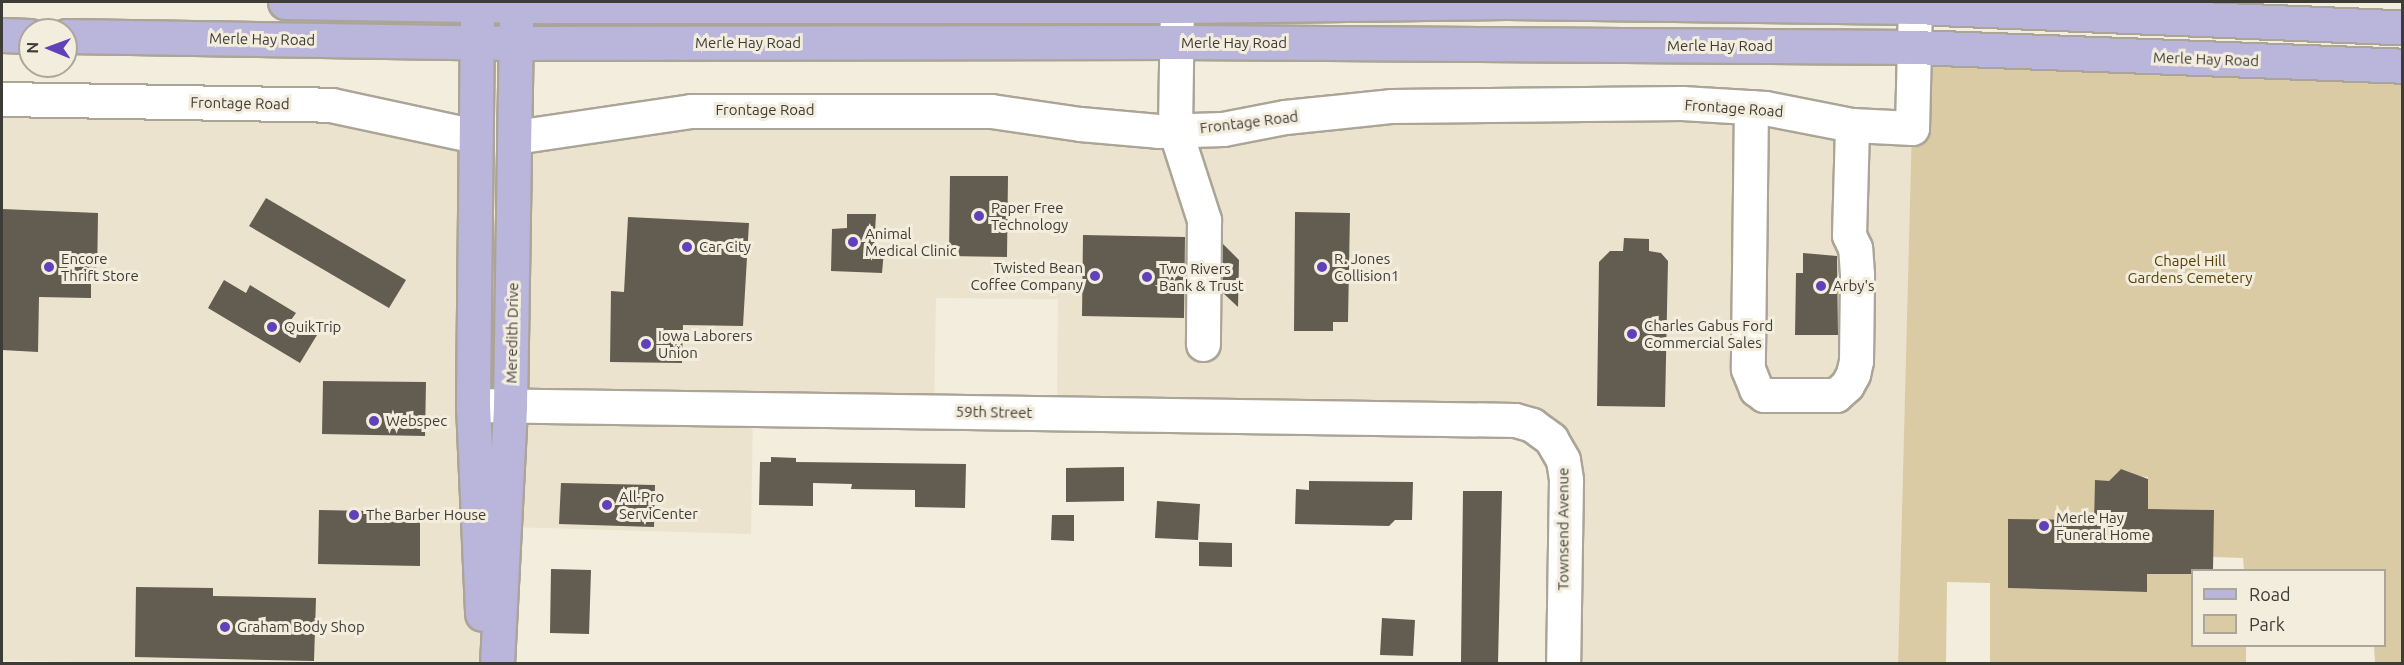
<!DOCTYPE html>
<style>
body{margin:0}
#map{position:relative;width:2404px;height:665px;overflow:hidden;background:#f3edde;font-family:Ubuntu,sans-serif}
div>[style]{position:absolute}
.built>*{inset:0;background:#ebe3cd}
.green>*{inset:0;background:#dacba4}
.building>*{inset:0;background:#625d50}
.roads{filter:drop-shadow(2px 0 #aba597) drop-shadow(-2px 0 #aba597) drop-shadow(0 2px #aba597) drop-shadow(0 -2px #aba597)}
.minor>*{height:33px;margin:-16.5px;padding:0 16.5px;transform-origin:16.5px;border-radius:16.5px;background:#fff}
.major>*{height:33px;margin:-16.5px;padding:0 16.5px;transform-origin:16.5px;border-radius:16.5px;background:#bab5da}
.dots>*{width:16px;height:16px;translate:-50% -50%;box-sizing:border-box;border:3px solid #f3edde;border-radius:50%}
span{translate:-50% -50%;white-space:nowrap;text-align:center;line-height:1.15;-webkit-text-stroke:6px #f3edde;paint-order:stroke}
.street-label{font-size:15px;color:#3e3c36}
.poi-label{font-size:15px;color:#3e3c36}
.left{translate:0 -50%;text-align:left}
.right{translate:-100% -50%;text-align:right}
.park-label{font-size:15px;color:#554000}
.frame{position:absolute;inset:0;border:3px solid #3e3c36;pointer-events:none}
.legend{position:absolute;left:2191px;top:569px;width:195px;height:78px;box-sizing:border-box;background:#f3edde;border:2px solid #aba69b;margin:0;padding:8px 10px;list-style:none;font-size:18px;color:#3e3c36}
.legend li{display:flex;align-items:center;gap:12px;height:30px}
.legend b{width:30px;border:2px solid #aba69b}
.north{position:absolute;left:18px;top:18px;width:60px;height:60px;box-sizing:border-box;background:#f3edde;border:2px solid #aba69b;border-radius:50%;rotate:271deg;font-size:16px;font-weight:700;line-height:24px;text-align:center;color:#3e3c36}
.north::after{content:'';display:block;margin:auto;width:21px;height:27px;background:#6041b9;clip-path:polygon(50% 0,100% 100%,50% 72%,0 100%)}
</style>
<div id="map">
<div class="built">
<div style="clip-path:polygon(2px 99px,331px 105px,475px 136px,483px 663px,141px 664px,2px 660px)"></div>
<div style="clip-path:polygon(1392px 106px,1912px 128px,1898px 663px,1561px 663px,1562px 424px,1057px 412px,1058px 299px,936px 298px,934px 412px,753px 408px,751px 534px,505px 527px,515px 137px,691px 111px,1080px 124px)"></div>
</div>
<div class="green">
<div style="clip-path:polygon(evenodd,1914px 47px,2402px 66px,2402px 663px,2375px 663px,2374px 646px,2246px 647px,2246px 664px,1990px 663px,1990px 583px,1947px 582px,1946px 663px,1898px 664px,1914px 47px,2121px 469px,2132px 473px,2132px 476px,2148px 477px,2147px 533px,2161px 533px,2162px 509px,2213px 510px,2213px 557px,2243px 558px,2244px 570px,2384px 570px,2384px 646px,2192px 646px,2192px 574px,2147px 574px,2147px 592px,2008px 588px,2008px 519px,2080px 520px,2094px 533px,2095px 481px,2109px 481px,2121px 469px)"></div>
</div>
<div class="building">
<div style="clip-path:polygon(950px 176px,1008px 176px,1007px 257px,949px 256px)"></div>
<div style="clip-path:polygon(266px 198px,406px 280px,389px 308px,249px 226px)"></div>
<div style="clip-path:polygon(2px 209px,98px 213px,97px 282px,91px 282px,91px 298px,39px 297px,38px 352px,2px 350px)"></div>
<div style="clip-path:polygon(1295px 212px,1350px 213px,1348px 322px,1333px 322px,1333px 331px,1294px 331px)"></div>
<div style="clip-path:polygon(847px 214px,876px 214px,874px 251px,884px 251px,882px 273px,831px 271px,832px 229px,847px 228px)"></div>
<div style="clip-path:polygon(628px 217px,749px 223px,743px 326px,683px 325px,682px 363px,610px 362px,611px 291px,624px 292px)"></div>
<div style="clip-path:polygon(1083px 235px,1185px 237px,1184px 318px,1082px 316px)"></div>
<div style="clip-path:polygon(1624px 238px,1649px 239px,1649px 251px,1661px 253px,1668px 261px,1665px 407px,1597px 406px,1599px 262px,1610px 251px,1623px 251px)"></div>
<div style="clip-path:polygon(1223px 244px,1239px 260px,1238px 307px,1222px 292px)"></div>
<div style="clip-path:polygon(1803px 253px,1837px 256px,1838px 335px,1795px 335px,1796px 273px,1803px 273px)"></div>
<div style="clip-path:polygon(224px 280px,246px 293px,250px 285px,296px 313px,291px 320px,317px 335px,300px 363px,208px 308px)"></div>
<div style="clip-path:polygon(323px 381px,426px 382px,425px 436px,322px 434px)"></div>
<div style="clip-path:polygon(771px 457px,796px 458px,796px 462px,966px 464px,965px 508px,915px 507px,915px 490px,851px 489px,852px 484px,813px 483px,813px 506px,759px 505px,760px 462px,771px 462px)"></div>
<div style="clip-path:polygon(1124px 467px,1124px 501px,1066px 502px,1066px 468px)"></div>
<div style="clip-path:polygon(2121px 469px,2148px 479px,2148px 509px,2214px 510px,2213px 570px,2193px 570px,2193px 574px,2147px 574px,2147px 592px,2008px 588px,2008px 519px,2094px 520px,2095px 480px,2109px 481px)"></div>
<div style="clip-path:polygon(1309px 481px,1413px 482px,1412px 520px,1395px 520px,1389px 526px,1295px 524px,1296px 489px,1309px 490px)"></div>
<div style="clip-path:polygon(561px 483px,655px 485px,654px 527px,559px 524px)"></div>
<div style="clip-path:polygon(1463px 491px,1502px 491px,1498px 663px,1461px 663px)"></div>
<div style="clip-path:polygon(1157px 501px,1200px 504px,1198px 540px,1155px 538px)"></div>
<div style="clip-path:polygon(319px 510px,420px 512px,420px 566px,318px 564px)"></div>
<div style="clip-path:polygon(1052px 515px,1074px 515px,1074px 541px,1051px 540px)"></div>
<div style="clip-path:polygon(1199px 542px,1232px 543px,1232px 567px,1199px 566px)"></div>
<div style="clip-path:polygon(551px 569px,591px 570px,589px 634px,550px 633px)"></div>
<div style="clip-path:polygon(136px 587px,213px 588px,213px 596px,316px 598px,314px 661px,135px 657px)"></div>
<div style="clip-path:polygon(1382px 618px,1415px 620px,1413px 656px,1380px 655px)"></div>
</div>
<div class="roads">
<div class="minor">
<div style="left:1177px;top:2px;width:128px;rotate:90.9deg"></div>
<div style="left:1175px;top:130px;width:95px;rotate:72.1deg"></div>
<div style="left:1204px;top:220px;width:124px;rotate:90.5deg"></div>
<div style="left:2px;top:99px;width:329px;rotate:1deg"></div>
<div style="left:331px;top:105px;width:147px;rotate:12.1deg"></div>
<div style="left:1751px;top:107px;width:262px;rotate:90.7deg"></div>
<div style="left:1748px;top:369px;width:22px;rotate:68deg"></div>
<div style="left:1756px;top:389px;width:10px;rotate:37deg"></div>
<div style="left:1764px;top:395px;width:72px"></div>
<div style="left:1836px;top:395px;width:15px;rotate:-42deg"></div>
<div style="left:1847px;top:385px;width:13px;rotate:-61deg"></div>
<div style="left:1853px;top:374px;width:13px;rotate:-77deg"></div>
<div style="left:1856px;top:361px;width:87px;rotate:-89.3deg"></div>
<div style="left:1857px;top:274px;width:26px;rotate:-94deg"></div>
<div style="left:1855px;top:248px;width:14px;rotate:-115deg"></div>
<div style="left:1849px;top:235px;width:110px;rotate:-88.4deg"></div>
<div style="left:515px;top:137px;width:178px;rotate:-8.4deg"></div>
<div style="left:691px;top:111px;width:300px"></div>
<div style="left:991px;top:111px;width:90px;rotate:8.3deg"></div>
<div style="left:1080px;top:124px;width:78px;rotate:5.1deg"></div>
<div style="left:1158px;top:131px;width:65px;rotate:-1.8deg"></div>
<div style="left:1223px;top:129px;width:63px;rotate:-11deg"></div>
<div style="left:1285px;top:117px;width:108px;rotate:-5.9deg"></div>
<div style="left:1392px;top:106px;width:290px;rotate:-0.6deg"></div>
<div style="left:1682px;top:103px;width:83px;rotate:3.4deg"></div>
<div style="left:1765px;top:108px;width:89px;rotate:11.1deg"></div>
<div style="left:1852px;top:125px;width:60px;rotate:2.9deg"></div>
<div style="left:1912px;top:128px;width:126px;rotate:-88.6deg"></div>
<div style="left:473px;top:405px;width:1042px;rotate:0.82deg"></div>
<div style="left:1515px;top:420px;width:18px;rotate:16deg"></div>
<div style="left:1532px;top:425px;width:24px;rotate:36deg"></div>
<div style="left:1551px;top:439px;width:24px;rotate:60deg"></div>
<div style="left:1563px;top:460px;width:20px;rotate:81deg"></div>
<div style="left:1566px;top:480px;width:184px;rotate:90.9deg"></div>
</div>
<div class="major">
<div style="left:285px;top:2px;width:264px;rotate:0.9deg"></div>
<div style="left:549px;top:6px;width:628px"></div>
<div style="left:1177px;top:6px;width:329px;rotate:-0.7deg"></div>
<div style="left:1507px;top:2px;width:408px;rotate:0.7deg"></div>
<div style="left:1915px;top:7px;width:487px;rotate:2.4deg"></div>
<div style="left:477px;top:21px;width:384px;rotate:90.6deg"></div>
<div style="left:473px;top:405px;width:209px;rotate:87.5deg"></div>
<div style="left:2px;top:35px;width:28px;rotate:2deg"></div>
<div style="left:66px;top:36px;width:450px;rotate:0.9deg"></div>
<div style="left:516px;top:43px;width:661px;rotate:-0.09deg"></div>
<div style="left:1177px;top:42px;width:737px;rotate:0.39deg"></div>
<div style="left:1914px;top:47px;width:488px;rotate:2.2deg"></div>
<div style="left:497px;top:664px;width:259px;rotate:-87.1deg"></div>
<div style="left:510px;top:405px;width:384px;rotate:-89.1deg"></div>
</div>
</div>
<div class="dots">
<div style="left:979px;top:216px;background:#6041b9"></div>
<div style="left:853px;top:242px;background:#6041b9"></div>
<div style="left:687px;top:247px;background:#6041b9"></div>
<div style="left:49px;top:267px;background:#6041b9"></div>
<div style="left:1322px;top:267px;background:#6041b9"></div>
<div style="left:1095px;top:276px;background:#6041b9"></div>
<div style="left:1147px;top:277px;background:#6041b9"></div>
<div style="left:1821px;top:286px;background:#6041b9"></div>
<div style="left:272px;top:327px;background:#6041b9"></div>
<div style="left:1632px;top:334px;background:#6041b9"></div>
<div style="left:646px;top:344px;background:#6041b9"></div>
<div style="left:374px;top:421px;background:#6041b9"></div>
<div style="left:607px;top:505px;background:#6041b9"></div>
<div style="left:354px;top:515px;background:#6041b9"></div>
<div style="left:2044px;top:526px;background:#6041b9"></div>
<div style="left:225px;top:627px;background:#6041b9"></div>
</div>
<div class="street-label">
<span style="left:262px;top:39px;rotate:1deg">Merle Hay Road</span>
<span style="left:748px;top:43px">Merle Hay Road</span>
<span style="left:1234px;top:43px">Merle Hay Road</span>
<span style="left:1720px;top:46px">Merle Hay Road</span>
<span style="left:2206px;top:59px;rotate:2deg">Merle Hay Road</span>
<span style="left:240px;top:103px;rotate:1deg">Frontage Road</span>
<span style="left:1734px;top:108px;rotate:4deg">Frontage Road</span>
<span style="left:765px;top:110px">Frontage Road</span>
<span style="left:1249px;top:122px;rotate:-7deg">Frontage Road</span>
<span style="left:512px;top:333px;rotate:-89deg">Meredith Drive</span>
<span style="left:994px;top:412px;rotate:1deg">59th Street</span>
<span style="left:1563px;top:529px;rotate:-90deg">Townsend Avenue</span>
</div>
<div class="poi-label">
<span class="left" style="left:991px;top:216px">Paper Free<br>Technology</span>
<span class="left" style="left:865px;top:242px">Animal<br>Medical Clinic</span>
<span class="left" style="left:699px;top:247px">Car City</span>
<span class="left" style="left:61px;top:267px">Encore<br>Thrift Store</span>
<span class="left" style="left:1334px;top:267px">R. Jones<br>Collision1</span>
<span class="right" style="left:1083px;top:276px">Twisted Bean<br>Coffee Company</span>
<span class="left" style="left:1159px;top:277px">Two Rivers<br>Bank &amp; Trust</span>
<span class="left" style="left:1833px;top:286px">Arby's</span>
<span class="left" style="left:1644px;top:334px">Charles Gabus Ford<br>Commercial Sales</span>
<span class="left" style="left:284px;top:327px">QuikTrip</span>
<span class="left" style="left:658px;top:344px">Iowa Laborers<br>Union</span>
<span class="left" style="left:386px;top:421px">Webspec</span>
<span class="left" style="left:619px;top:505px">All-Pro<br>ServiCenter</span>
<span class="left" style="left:366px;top:515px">The Barber House</span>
<span class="left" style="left:2056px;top:526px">Merle Hay<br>Funeral Home</span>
<span class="left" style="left:237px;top:627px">Graham Body Shop</span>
</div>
<div class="park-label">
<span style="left:2190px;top:269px">Chapel Hill<br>Gardens Cemetery</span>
</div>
<div class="frame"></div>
<ul class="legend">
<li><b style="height:8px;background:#bab5da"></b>Road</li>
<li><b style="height:16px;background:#dacba4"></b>Park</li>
</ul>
<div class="north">N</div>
</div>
